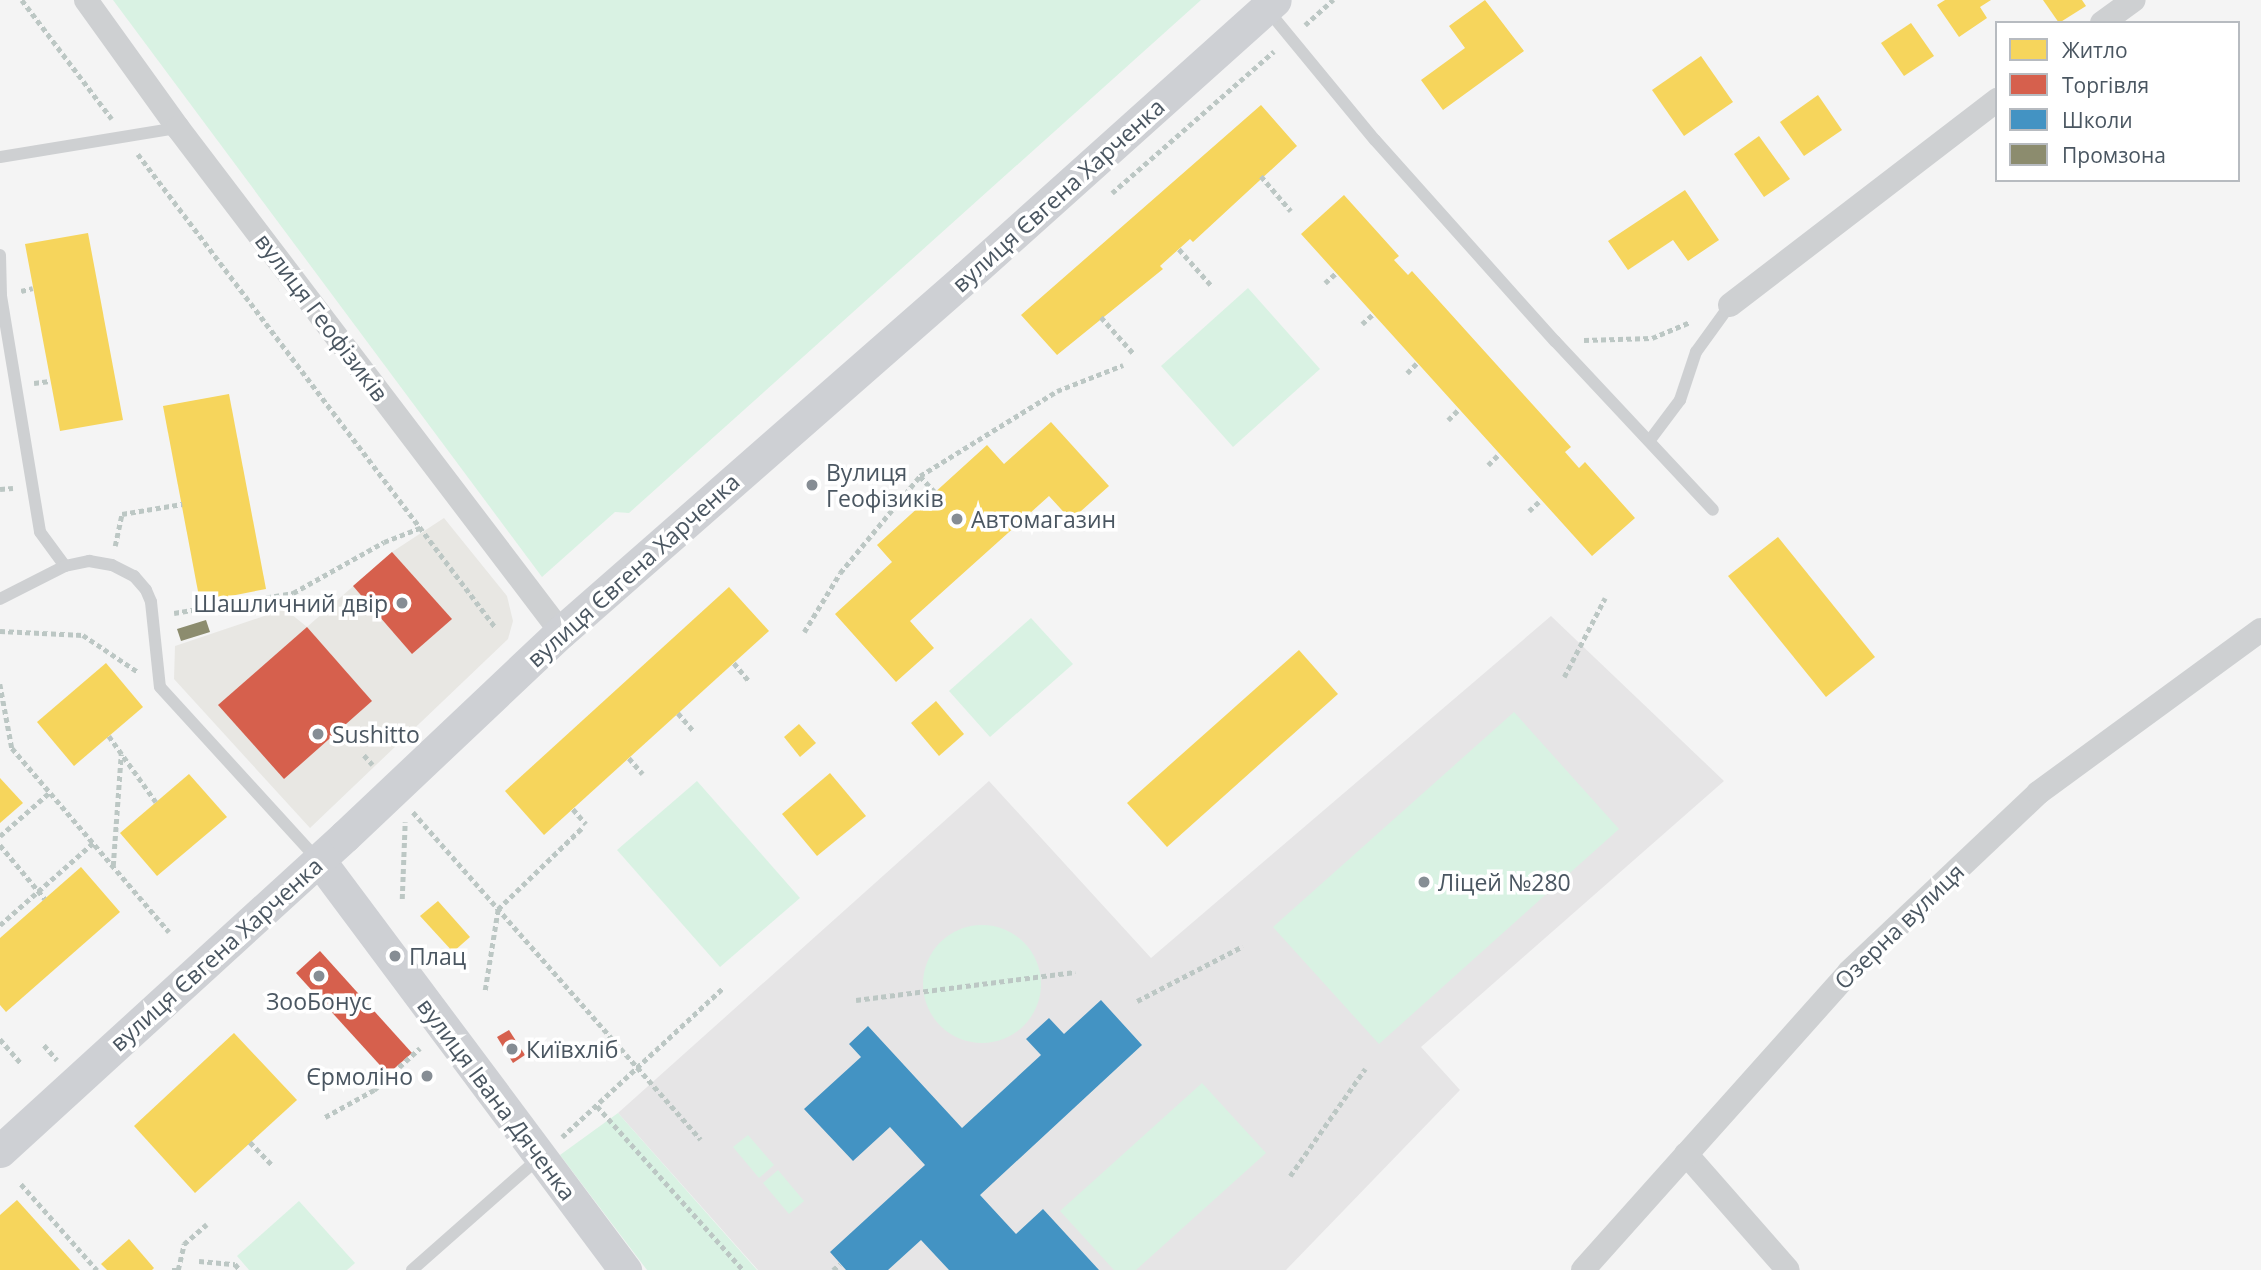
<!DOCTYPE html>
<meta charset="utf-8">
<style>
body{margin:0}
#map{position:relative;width:2261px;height:1270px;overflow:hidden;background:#f4f4f4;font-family:"Open Sans",sans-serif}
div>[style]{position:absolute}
.commercial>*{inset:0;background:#e8e7e3}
.education>*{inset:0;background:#e6e5e6}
.green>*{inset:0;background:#d9f2e3}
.round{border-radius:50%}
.homes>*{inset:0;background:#f6d55c}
.shops>*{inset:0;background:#d6604d}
.schools>*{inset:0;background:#4393c3}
.industry>*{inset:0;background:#8c8c6e}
.path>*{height:4.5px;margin-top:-2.25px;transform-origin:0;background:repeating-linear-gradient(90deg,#bcc7c4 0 5px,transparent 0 8.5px)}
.lane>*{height:12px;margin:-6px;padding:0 6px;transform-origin:6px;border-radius:6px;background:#ced0d2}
.street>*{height:24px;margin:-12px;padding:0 12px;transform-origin:12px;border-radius:12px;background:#ced0d2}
.secondary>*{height:33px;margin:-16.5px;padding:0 16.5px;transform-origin:16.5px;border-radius:16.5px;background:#ced0d4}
.dots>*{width:19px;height:19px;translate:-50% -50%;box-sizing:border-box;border:4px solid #fff;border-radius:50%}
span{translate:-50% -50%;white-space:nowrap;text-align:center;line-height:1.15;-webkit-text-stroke:7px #fff;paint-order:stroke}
.street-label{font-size:23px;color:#4a5661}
.poi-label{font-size:23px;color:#4a5661}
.left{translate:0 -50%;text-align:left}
.right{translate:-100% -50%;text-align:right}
.legend{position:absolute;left:1995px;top:21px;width:245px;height:161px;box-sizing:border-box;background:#fff;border:2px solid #b7bbc0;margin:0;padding:9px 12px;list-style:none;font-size:21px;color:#4a5661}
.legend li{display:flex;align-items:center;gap:14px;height:35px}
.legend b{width:35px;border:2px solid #b7bbc0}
</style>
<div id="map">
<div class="commercial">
<div style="clip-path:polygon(444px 518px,507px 596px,513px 621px,508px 639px,310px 828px,174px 679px,175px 646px,285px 609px,307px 627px,392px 552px)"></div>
</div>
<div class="education">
<div style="clip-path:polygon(1551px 616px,1724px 781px,1421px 1047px,1460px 1090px,1286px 1270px,758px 1270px,618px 1113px,989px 781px,1151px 958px)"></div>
</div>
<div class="green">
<div style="clip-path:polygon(113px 0,1201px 0,629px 513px,615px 512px,542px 577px)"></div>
<div style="clip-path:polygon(1248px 288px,1320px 369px,1233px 447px,1161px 366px)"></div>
<div style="clip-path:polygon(1031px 618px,1073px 664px,990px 737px,949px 691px)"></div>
<div style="clip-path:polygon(1514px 712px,1619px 829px,1379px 1044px,1273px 927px)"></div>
<div style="clip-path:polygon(697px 781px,800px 898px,720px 967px,617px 850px)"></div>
<div class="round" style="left:923px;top:925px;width:118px;height:118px"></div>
<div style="clip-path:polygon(1202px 1083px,1266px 1153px,1136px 1270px,1114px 1270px,1060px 1211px)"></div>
<div style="clip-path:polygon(618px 1113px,757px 1270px,647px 1270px,560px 1155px)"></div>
<div style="clip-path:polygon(748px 1135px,774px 1165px,759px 1178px,733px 1147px)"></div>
<div style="clip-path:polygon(778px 1170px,804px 1201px,789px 1214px,763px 1183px)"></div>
<div style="clip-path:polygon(299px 1201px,355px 1263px,347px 1270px,249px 1270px,237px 1256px)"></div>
</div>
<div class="homes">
<div style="clip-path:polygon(1485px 0,1524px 51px,1443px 110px,1421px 80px,1465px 48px,1449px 26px)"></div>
<div style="clip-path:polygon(1945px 0,1991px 0,1980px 7px,1987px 18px,1959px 37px,1937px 5px)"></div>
<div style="clip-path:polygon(2043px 0,2082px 0,2086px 6px,2059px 23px)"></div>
<div style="clip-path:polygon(1911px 23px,1934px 56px,1904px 76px,1881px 43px)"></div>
<div style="clip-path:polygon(1701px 56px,1733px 102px,1684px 136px,1652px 90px)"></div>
<div style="clip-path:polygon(1818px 95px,1842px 130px,1804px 156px,1780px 122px)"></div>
<div style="clip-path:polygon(1261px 105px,1297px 146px,1193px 242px,1190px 239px,1160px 266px,1163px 269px,1057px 355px,1021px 315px)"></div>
<div style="clip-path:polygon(1759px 136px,1790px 179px,1764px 197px,1734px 154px)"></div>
<div style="clip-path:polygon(1685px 190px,1719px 240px,1688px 261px,1673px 240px,1628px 270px,1608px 241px)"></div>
<div style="clip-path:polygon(1344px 195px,1399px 256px,1394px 260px,1408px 275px,1412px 271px,1571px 447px,1565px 452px,1579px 468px,1585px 462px,1635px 518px,1592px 556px,1301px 234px)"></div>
<div style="clip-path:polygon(88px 233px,123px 420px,60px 431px,25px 244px)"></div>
<div style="clip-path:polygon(229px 394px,266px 589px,200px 602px,163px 406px)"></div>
<div style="clip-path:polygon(1051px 422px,1109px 486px,1071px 520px,1049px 496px,910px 621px,934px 648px,896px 682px,835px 614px,892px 562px,877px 545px,987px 445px,1004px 464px)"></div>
<div style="clip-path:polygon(1778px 537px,1875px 657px,1826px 697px,1728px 576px)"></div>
<div style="clip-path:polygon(729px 587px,769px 631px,544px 835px,505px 791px)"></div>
<div style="clip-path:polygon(1299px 650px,1338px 694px,1167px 847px,1127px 803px)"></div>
<div style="clip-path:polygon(106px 663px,143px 707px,74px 766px,37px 722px)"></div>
<div style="clip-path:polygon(936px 701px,964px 734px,939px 756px,911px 723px)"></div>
<div style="clip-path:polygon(799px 724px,816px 743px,800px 757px,784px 737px)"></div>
<div style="clip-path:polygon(830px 773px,866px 816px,817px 856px,782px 814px)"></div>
<div style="clip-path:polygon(189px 774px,227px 817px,157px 876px,120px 833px)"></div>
<div style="clip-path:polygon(0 778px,23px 803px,0 823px)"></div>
<div style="clip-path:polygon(81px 867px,120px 912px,6px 1012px,0 1005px,0 938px)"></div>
<div style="clip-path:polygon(438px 901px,470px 937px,453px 952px,420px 916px)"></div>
<div style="clip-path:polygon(234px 1033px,297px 1100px,195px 1193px,134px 1126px)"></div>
<div style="clip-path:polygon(17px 1200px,80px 1270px,0 1270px,0 1215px)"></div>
<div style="clip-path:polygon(129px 1239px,154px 1268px,152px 1270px,107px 1270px,101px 1264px)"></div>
</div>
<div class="shops">
<div style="clip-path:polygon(392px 552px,452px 619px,412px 654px,353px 586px)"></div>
<div style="clip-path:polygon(307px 627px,372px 701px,284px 779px,218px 705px)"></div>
<div style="clip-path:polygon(320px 951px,412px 1053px,388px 1074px,296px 973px)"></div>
<div style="clip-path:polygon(509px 1030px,525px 1055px,513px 1063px,497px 1037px)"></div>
</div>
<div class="schools">
<div style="clip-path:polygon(1101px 1000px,1142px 1045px,980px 1195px,1016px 1234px,1043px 1209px,1099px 1270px,949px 1270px,921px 1240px,888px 1270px,846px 1270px,830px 1252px,925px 1165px,890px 1127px,853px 1161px,804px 1109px,861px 1057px,849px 1044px,868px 1026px,962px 1128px,1041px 1055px,1026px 1039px,1049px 1018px,1064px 1034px)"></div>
</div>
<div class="industry">
<div style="clip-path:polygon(206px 620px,210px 632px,181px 641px,177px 629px)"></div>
</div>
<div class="path">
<div style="left:22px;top:0;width:149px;rotate:52.9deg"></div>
<div style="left:1305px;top:25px;width:38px;rotate:-42deg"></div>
<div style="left:138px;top:154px;width:594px;rotate:52.94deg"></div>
<div style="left:1261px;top:176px;width:46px;rotate:49.4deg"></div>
<div style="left:1112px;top:193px;width:215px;rotate:-41.2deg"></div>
<div style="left:1179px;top:249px;width:48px;rotate:48.4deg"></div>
<div style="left:1325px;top:283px;width:15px;rotate:-42deg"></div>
<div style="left:21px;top:291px;width:12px;rotate:-14deg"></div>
<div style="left:1101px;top:317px;width:50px;rotate:48.3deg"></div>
<div style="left:1362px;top:324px;width:15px;rotate:-42deg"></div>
<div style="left:1584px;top:340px;width:68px;rotate:-1.7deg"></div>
<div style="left:1652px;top:338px;width:41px;rotate:-22.8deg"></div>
<div style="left:1407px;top:373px;width:14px;rotate:-45deg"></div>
<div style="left:34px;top:383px;width:16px;rotate:-7deg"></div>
<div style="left:1448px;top:420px;width:16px;rotate:-45deg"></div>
<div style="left:1488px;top:465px;width:16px;rotate:-45deg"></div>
<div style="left:920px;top:476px;width:22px;rotate:47deg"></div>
<div style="left:0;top:489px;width:13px;rotate:-4deg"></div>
<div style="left:1529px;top:511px;width:16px;rotate:-43deg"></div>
<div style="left:115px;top:546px;width:33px;rotate:-78deg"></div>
<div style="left:122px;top:514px;width:61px;rotate:-9.5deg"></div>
<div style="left:174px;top:613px;width:121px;rotate:-9.5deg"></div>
<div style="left:293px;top:593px;width:104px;rotate:-29.3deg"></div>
<div style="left:384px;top:542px;width:41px;rotate:-21.5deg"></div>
<div style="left:0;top:631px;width:83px;rotate:2.8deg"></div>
<div style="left:83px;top:635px;width:66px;rotate:33.9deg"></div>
<div style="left:804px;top:632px;width:69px;rotate:-58.6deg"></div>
<div style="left:840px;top:573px;width:126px;rotate:-50.5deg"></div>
<div style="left:920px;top:476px;width:161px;rotate:-31.8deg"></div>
<div style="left:1057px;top:391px;width:71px;rotate:-21.5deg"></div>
<div style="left:734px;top:663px;width:23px;rotate:50deg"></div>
<div style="left:1564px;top:677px;width:89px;rotate:-62.6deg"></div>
<div style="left:0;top:684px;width:65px;rotate:79.4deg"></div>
<div style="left:12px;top:748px;width:242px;rotate:49.5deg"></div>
<div style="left:678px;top:713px;width:23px;rotate:49deg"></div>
<div style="left:109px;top:736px;width:81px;rotate:54.5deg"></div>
<div style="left:364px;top:755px;width:13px;rotate:48deg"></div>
<div style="left:629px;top:758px;width:21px;rotate:49deg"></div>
<div style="left:573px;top:809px;width:20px;rotate:49deg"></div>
<div style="left:413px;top:812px;width:436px;rotate:48.7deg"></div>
<div style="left:0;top:836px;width:67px;rotate:-41.3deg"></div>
<div style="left:0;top:845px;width:70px;rotate:50.2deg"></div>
<div style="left:113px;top:866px;width:112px;rotate:-85.9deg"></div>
<div style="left:402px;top:899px;width:77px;rotate:-87.8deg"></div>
<div style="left:0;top:925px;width:124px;rotate:-41.4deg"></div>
<div style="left:485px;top:990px;width:82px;rotate:-80.9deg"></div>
<div style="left:498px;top:909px;width:117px;rotate:-44deg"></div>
<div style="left:856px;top:1000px;width:221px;rotate:-7.3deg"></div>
<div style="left:1137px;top:1001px;width:119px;rotate:-27.4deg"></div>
<div style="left:0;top:1039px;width:33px;rotate:49deg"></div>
<div style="left:44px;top:1045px;width:20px;rotate:49deg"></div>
<div style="left:597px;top:1106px;width:220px;rotate:48.3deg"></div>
<div style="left:325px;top:1117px;width:56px;rotate:-28.9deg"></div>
<div style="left:374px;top:1090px;width:62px;rotate:-42.4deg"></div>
<div style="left:562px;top:1137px;width:219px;rotate:-42.8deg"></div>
<div style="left:250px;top:1142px;width:32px;rotate:46deg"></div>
<div style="left:1290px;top:1176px;width:131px;rotate:-55deg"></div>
<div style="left:21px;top:1184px;width:115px;rotate:48.5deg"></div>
<div style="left:199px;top:1261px;width:36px;rotate:5deg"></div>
<div style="left:235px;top:1264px;width:8px;rotate:50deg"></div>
<div style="left:172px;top:1270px;width:6px"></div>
<div style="left:178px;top:1270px;width:27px;rotate:-77deg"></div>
<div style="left:184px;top:1244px;width:30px;rotate:-41deg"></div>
<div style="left:833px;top:1270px;width:9px;rotate:-41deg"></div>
</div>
<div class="lane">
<div style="left:1266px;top:8px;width:171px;rotate:50.5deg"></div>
<div style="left:1375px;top:140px;width:270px;rotate:48.2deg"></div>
<div style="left:1555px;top:341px;width:231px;rotate:46.9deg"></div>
<div style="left:0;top:157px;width:180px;rotate:-9.3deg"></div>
<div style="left:0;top:255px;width:41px;rotate:88.6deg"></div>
<div style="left:1px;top:296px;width:239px;rotate:80.6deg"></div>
<div style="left:40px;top:532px;width:42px;rotate:53.7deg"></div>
<div style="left:1650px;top:440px;width:50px;rotate:-53.1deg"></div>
<div style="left:1680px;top:400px;width:51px;rotate:-71.6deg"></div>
<div style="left:1696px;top:352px;width:58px;rotate:-54.1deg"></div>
<div style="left:0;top:599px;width:73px;rotate:-26.9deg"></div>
<div style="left:65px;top:566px;width:25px;rotate:-12deg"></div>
<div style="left:89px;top:561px;width:23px;rotate:10deg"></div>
<div style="left:112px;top:565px;width:25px;rotate:27deg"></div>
<div style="left:134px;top:576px;width:18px;rotate:49deg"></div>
<div style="left:146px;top:590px;width:13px;rotate:67deg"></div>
<div style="left:151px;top:602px;width:85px;rotate:84deg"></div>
<div style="left:160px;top:687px;width:234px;rotate:47.6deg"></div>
<div style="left:412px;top:1270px;width:171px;rotate:-41.4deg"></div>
</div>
<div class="street">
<div style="left:86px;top:0;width:158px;rotate:54.3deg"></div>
<div style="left:178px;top:128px;width:633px;rotate:52.77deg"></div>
<div style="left:2102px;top:23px;width:39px;rotate:-36deg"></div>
<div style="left:1730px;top:305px;width:337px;rotate:-37.5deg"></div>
<div style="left:1686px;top:1154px;width:154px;rotate:48.7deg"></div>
<div style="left:1583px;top:1270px;width:399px;rotate:-48.2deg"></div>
<div style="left:1849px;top:972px;width:260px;rotate:-43.4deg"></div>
<div style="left:2038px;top:793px;width:276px;rotate:-36.2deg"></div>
</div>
<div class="secondary">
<div style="left:319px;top:860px;width:512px;rotate:53.26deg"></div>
<div style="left:0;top:1151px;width:467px;rotate:-42.4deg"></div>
<div style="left:345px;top:836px;width:297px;rotate:-43.4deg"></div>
<div style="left:561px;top:632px;width:537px;rotate:-41.23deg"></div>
<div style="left:965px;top:278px;width:416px;rotate:-41.9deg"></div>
</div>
<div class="dots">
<div style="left:812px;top:485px;background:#868d94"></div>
<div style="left:957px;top:519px;background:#868d94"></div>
<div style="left:402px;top:603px;background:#868d94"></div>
<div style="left:318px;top:734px;background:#868d94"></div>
<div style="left:1424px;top:882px;background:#868d94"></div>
<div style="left:395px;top:956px;background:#868d94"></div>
<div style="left:319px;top:976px;background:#868d94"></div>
<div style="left:512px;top:1049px;background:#868d94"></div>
<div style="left:427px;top:1076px;background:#868d94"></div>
</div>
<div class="street-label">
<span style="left:1058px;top:195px;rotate:-42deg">вулиця Євгена Харченка</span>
<span style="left:322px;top:317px;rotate:53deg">вулиця Геофізиків</span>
<span style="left:633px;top:570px;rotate:-42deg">вулиця Євгена Харченка</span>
<span style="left:1899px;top:926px;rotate:-44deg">Озерна вулиця</span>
<span style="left:216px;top:954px;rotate:-42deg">вулиця Євгена Харченка</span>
<span style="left:497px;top:1099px;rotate:53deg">вулиця Івана Дяченка</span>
</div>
<div class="poi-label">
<span class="left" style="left:826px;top:485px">Вулиця<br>Геофізиків</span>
<span class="left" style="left:971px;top:519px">Автомагазин</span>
<span class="right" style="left:388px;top:603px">Шашличний двір</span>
<span class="left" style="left:332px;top:734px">Sushitto</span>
<span class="left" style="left:1438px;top:882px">Ліцей №280</span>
<span class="left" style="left:409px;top:956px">Плац</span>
<span style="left:319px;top:1001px">ЗооБонус</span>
<span class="left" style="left:526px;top:1049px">Київхліб</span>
<span class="right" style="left:413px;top:1076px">Єрмоліно</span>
</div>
<ul class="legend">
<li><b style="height:19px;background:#f6d55c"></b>Житло</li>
<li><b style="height:19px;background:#d6604d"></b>Торгівля</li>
<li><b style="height:19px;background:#4393c3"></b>Школи</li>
<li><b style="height:19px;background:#8c8c6e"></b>Промзона</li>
</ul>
</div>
